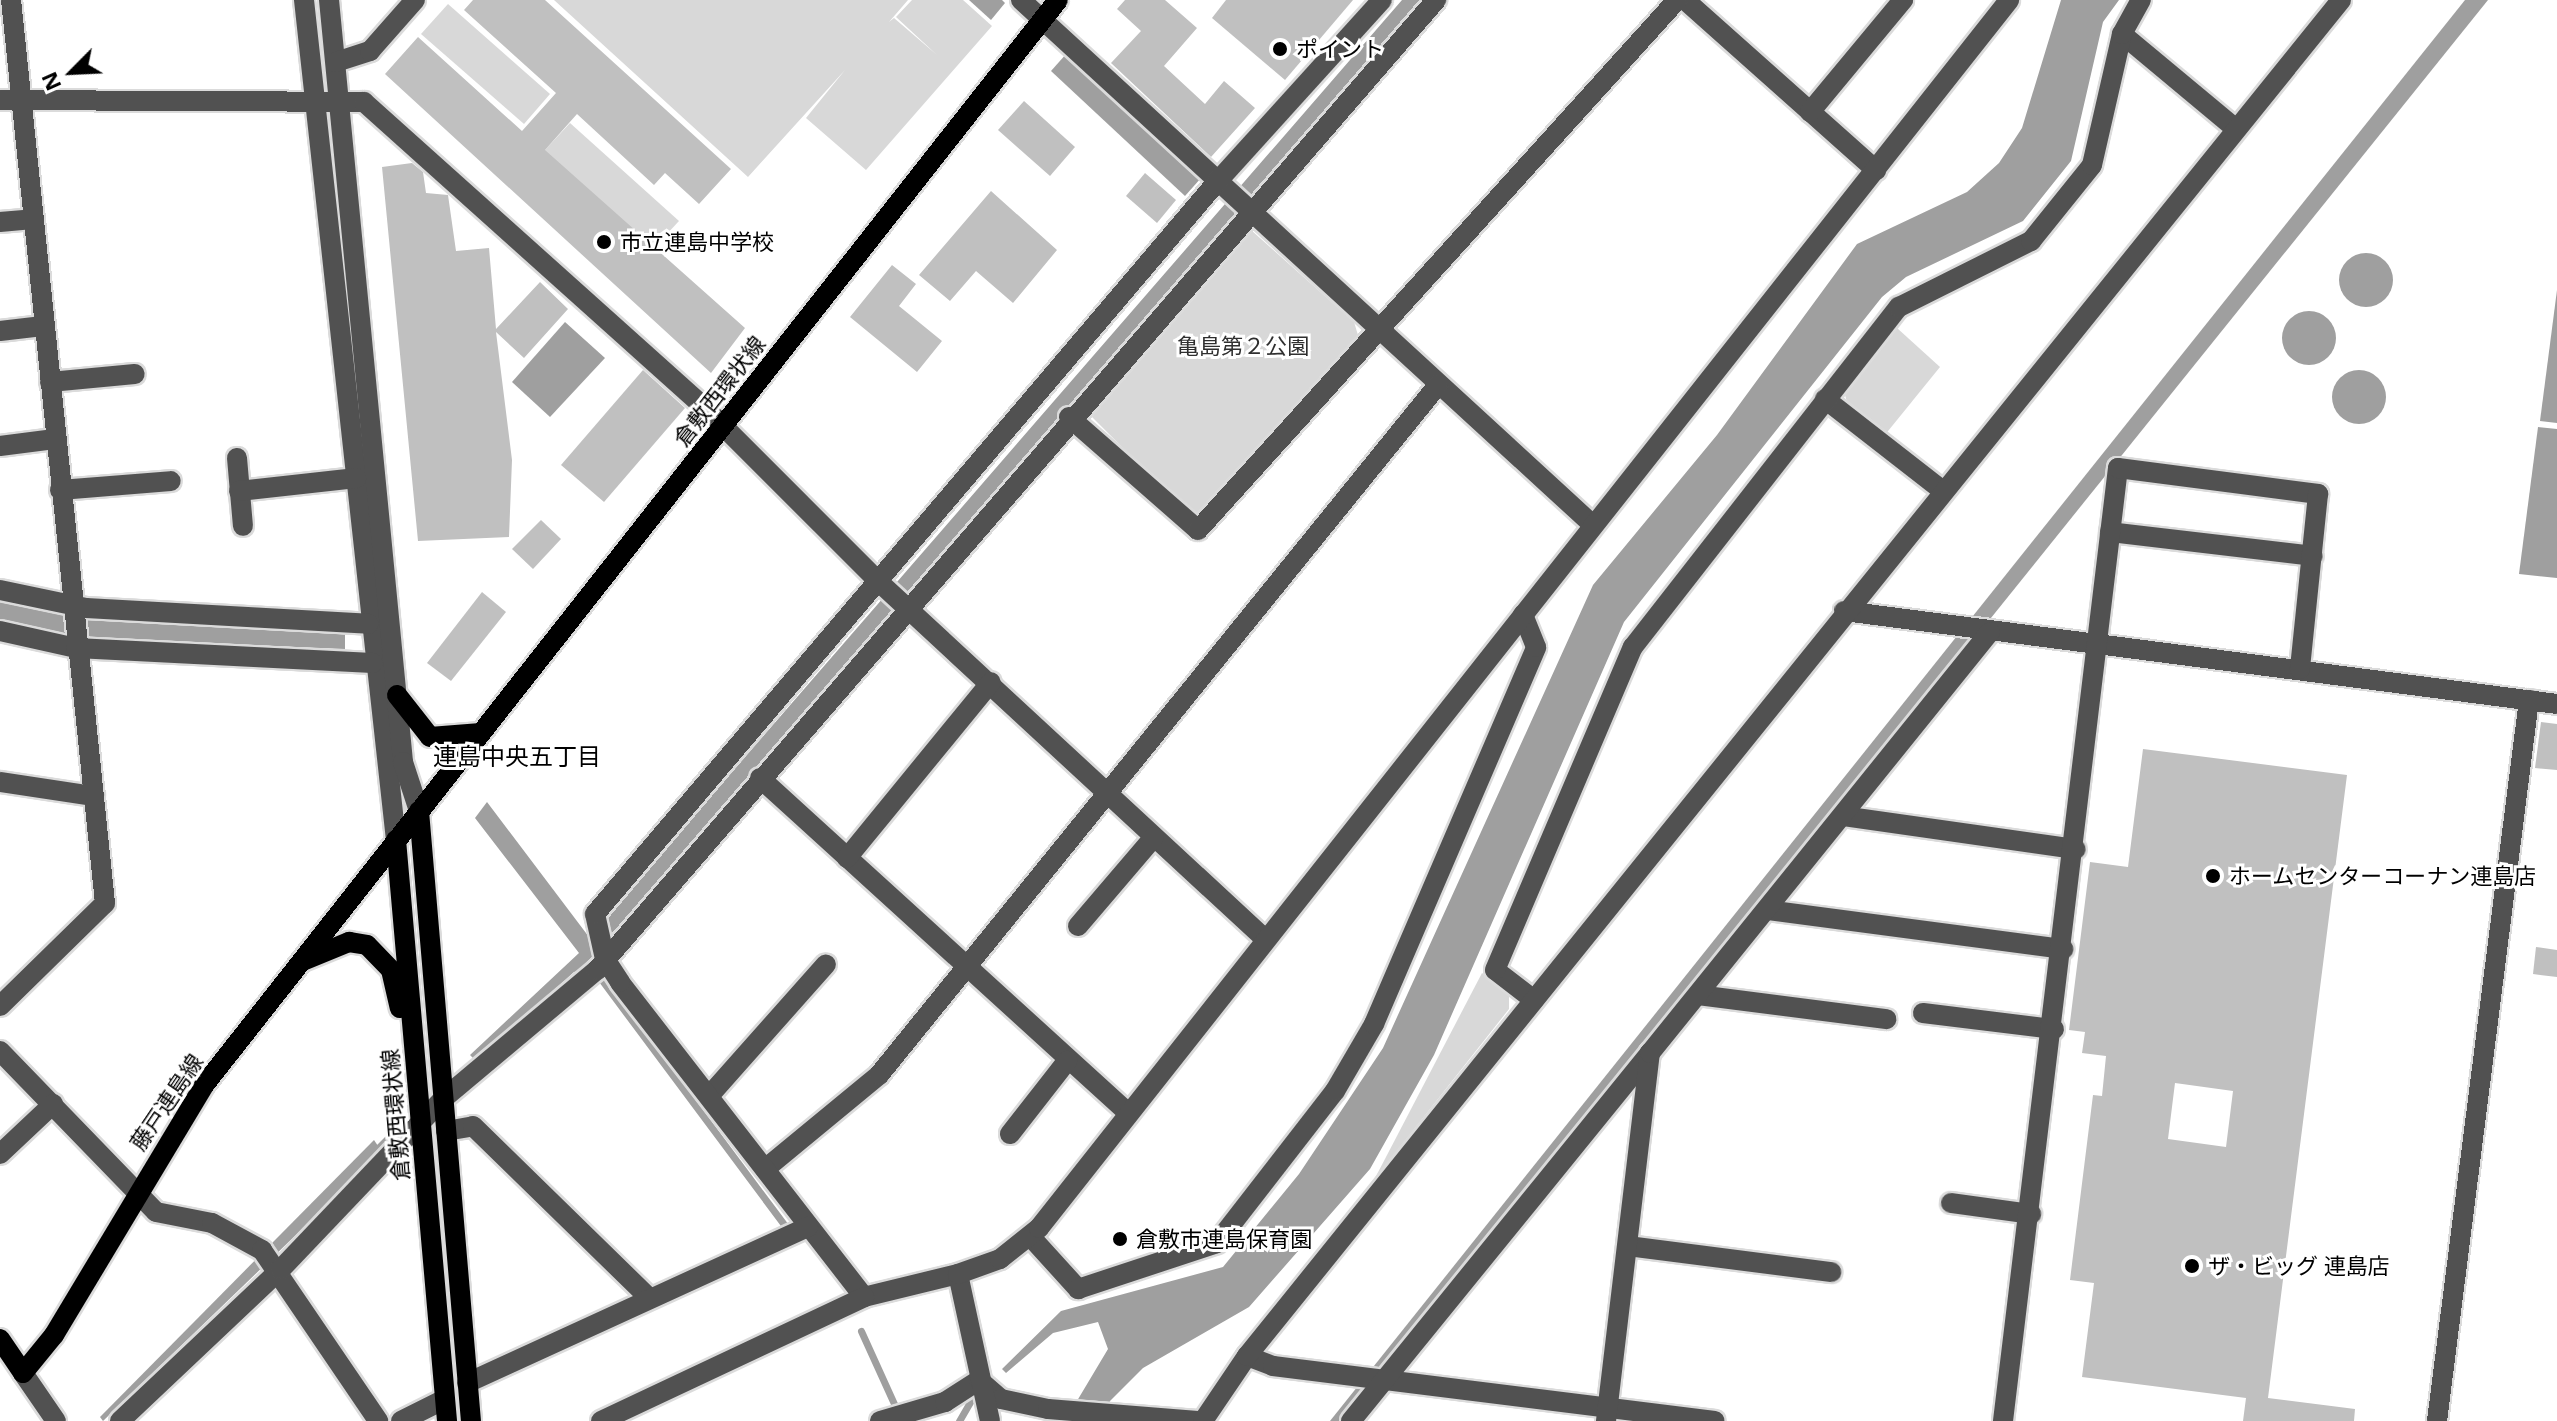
<!DOCTYPE html>
<meta charset="utf-8">
<style>
body{margin:0}
#map{position:relative;width:2557px;height:1421px;overflow:hidden;background:#fff;font-family:"Open Sans","Noto Sans JP",sans-serif}
div>[style]{position:absolute}
.green>*{inset:0;background:#d8d8d8}
.water>*{inset:0;background:#9f9f9f}
.round{border-radius:50%}
.stream>*{height:7px;margin:-3.5px;padding:0 3.5px;transform-origin:3.5px;border-radius:3.5px;background:#9f9f9f}
.building>*{inset:0;background:#c0c0c0}
.roads{filter:drop-shadow(2px 0 #dbdbdb) drop-shadow(-2px 0 #dbdbdb) drop-shadow(0 2px #dbdbdb) drop-shadow(0 -2px #dbdbdb)}
.minor>*{height:20px;margin:-10px;padding:0 10px;transform-origin:10px;border-radius:10px;background:#515151}
.major>*{height:20px;margin:-10px;padding:0 10px;transform-origin:10px;border-radius:10px;background:#000}
.dots>*{width:22px;height:22px;translate:-50% -50%;box-sizing:border-box;border:4px solid #fff;border-radius:50%}
span{translate:-50% -50%;white-space:nowrap;text-align:center;line-height:1.15;-webkit-text-stroke:6px #fff;paint-order:stroke}
.poi-label{font-size:22px;color:#000}
.left{translate:0 -50%;text-align:left}
.park-label{font-size:22px;color:#2f2f2f}
.street-label{font-size:22px;color:#000}
.neighbourhood-label{font-size:24px;color:#000}
.north{position:absolute;left:32px;top:32px;width:80px;height:80px;-webkit-text-stroke:6px #fff;paint-order:stroke;rotate:246deg;font-size:22px;font-weight:700;line-height:32px;text-align:center;color:#000}
.north::after{content:'';display:block;margin:auto;width:28px;height:36px;background:#000;clip-path:polygon(50% 0,100% 100%,50% 72%,0 100%)}
</style>
<div id="map">
<div class="green">
<div style="clip-path:polygon(554px 0,908px 0,889px 22px,894px 18px,937px 55px,896px 17px,912px 0,963px 0,992px 26px,866px 170px,806px 118px,845px 70px,748px 177px)"></div>
<div style="clip-path:polygon(448px 4px,550px 94px,524px 124px,421px 34px)"></div>
<div style="clip-path:polygon(570px 123px,679px 221px,653px 249px,544px 151px)"></div>
<div style="clip-path:polygon(1251px 230px,1354px 322px,1358px 335px,1201px 518px,1193px 518px,1085px 410px)"></div>
<div style="clip-path:polygon(1897px 328px,1940px 367px,1884px 436px,1848px 405px,1844px 392px)"></div>
<div style="clip-path:polygon(1482px 973px,1509px 994px,1509px 1009px,1374px 1180px)"></div>
</div>
<div class="water">
<div style="clip-path:polygon(969px 0,1002px 0,1005px 3px,991px 20px)"></div>
<div style="clip-path:polygon(1402px 0,1423px 0,587px 969px,574px 972px,476px 1061px,470px 1055px,579px 953px,475px 818px,487px 802px,589px 937px)"></div>
<div style="clip-path:polygon(2061px 0,2119px 0,2103px 22px,2071px 161px,2023px 221px,1906px 277px,1882px 297px,1624px 622px,1434px 1055px,1370px 1169px,1249px 1307px,1143px 1368px,1110px 1401px,1102px 1421px,1065px 1421px,1108px 1349px,1098px 1322px,1053px 1333px,1006px 1373px,1002px 1369px,1061px 1311px,1223px 1267px,1299px 1174px,1383px 1048px,1593px 585px,1717px 435px,1857px 244px,1967px 192px,1999px 163px,2022px 128px)"></div>
<div style="clip-path:polygon(2465px 0,2488px 0,1345px 1421px,1330px 1421px)"></div>
<div style="clip-path:polygon(1067px 53px,1201px 178px,1185px 196px,1051px 71px)"></div>
<div class="round" style="left:2339px;top:253px;width:54px;height:54px"></div>
<div style="clip-path:polygon(2557px 290px,2557px 423px,2540px 421px)"></div>
<div class="round" style="left:2282px;top:311px;width:54px;height:54px"></div>
<div style="clip-path:polygon(565px 322px,605px 358px,550px 417px,512px 382px)"></div>
<div class="round" style="left:2332px;top:370px;width:54px;height:54px"></div>
<div style="clip-path:polygon(2538px 427px,2557px 429px,2557px 578px,2519px 574px)"></div>
<div style="clip-path:polygon(0 600px,345px 632px,345px 649px,86px 638px,0 620px)"></div>
<div style="clip-path:polygon(374px 1140px,382px 1152px,103px 1421px,100px 1417px)"></div>
</div>
<div class="stream">
<div style="left:601px;top:979px;width:308px;rotate:53.3deg"></div>
<div style="left:375px;top:1151px;width:23px;rotate:-45deg"></div>
<div style="left:861px;top:1331px;width:82px;rotate:65.6deg"></div>
<div style="left:959px;top:1421px;width:24px;rotate:-60deg"></div>
</div>
<div class="building">
<div style="clip-path:polygon(473px 0,545px 0,731px 169px,699px 204px,665px 173px,654px 185px,577px 114px,545px 150px,745px 328px,711px 373px,385px 74px,418px 37px,522px 131px,556px 93px,464px 10px)"></div>
<div style="clip-path:polygon(1125px 0,1165px 0,1197px 28px,1164px 66px,1205px 104px,1224px 81px,1255px 108px,1211px 157px,1111px 63px,1141px 31px,1117px 9px)"></div>
<div style="clip-path:polygon(1226px 0,1353px 0,1285px 80px,1212px 18px)"></div>
<div style="clip-path:polygon(1024px 101px,1075px 147px,1050px 176px,998px 130px)"></div>
<div style="clip-path:polygon(412px 163px,423px 172px,426px 193px,448px 195px,456px 251px,489px 248px,496px 329px,540px 282px,568px 309px,524px 358px,496px 332px,512px 460px,509px 537px,418px 541px,382px 167px)"></div>
<div style="clip-path:polygon(1145px 173px,1176px 200px,1157px 223px,1126px 196px)"></div>
<div style="clip-path:polygon(991px 191px,1057px 250px,1013px 303px,976px 271px,950px 301px,919px 275px)"></div>
<div style="clip-path:polygon(892px 265px,916px 284px,899px 306px,942px 341px,917px 372px,850px 317px)"></div>
<div style="clip-path:polygon(643px 370px,685px 408px,604px 502px,561px 465px)"></div>
<div style="clip-path:polygon(541px 520px,561px 539px,533px 569px,512px 549px)"></div>
<div style="clip-path:polygon(482px 592px,506px 612px,451px 681px,427px 663px)"></div>
<div style="clip-path:polygon(2541px 722px,2557px 724px,2557px 770px,2535px 768px)"></div>
<div style="clip-path:polygon(evenodd,2143px 749px,2347px 775px,2268px 1398px,2355px 1409px,2354px 1421px,2243px 1421px,2246px 1398px,2082px 1377px,2094px 1283px,2070px 1280px,2093px 1095px,2102px 1096px,2106px 1056px,2082px 1053px,2085px 1032px,2069px 1030px,2090px 862px,2128px 867px,2143px 749px,2175px 1083px,2233px 1091px,2226px 1147px,2168px 1139px,2175px 1083px)"></div>
<div style="clip-path:polygon(2536px 947px,2557px 950px,2557px 977px,2533px 974px)"></div>
</div>
<div class="roads">
<div class="minor">
<div style="left:304px;top:0;width:845px;rotate:83.75deg"></div>
<div style="left:329px;top:0;width:766px;rotate:84.45deg"></div>
<div style="left:403px;top:762px;width:52px;rotate:71.9deg"></div>
<div style="left:1021px;top:0;width:776px;rotate:42.55deg"></div>
<div style="left:1685px;top:0;width:256px;rotate:41.7deg"></div>
<div style="left:2122px;top:34px;width:147px;rotate:39.8deg"></div>
<div style="left:336px;top:62px;width:36px;rotate:-18deg"></div>
<div style="left:370px;top:51px;width:68px;rotate:-48.6deg"></div>
<div style="left:0;top:100px;width:364px;rotate:0.3deg"></div>
<div style="left:364px;top:102px;width:458px;rotate:41.9deg"></div>
<div style="left:705px;top:408px;width:246px;rotate:45deg"></div>
<div style="left:879px;top:582px;width:524px;rotate:42.76deg"></div>
<div style="left:1810px;top:112px;width:146px;rotate:-50.3deg"></div>
<div style="left:0;top:222px;width:33px;rotate:-5deg"></div>
<div style="left:0;top:331px;width:43px;rotate:-6.6deg"></div>
<div style="left:50px;top:382px;width:85px;rotate:-5.4deg"></div>
<div style="left:1825px;top:399px;width:150px;rotate:37.9deg"></div>
<div style="left:1069px;top:417px;width:171px;rotate:41.2deg"></div>
<div style="left:1198px;top:530px;width:714px;rotate:-47.89deg"></div>
<div style="left:0;top:446px;width:55px;rotate:-7.3deg"></div>
<div style="left:237px;top:458px;width:68px;rotate:85deg"></div>
<div style="left:60px;top:490px;width:111px;rotate:-4.6deg"></div>
<div style="left:239px;top:491px;width:118px;rotate:-6.3deg"></div>
<div style="left:2110px;top:532px;width:204px;rotate:6.7deg"></div>
<div style="left:0;top:590px;width:88px;rotate:11.8deg"></div>
<div style="left:86px;top:608px;width:283px;rotate:3.2deg"></div>
<div style="left:1844px;top:611px;width:719px;rotate:7.43deg"></div>
<div style="left:0;top:631px;width:78px;rotate:12.6deg"></div>
<div style="left:76px;top:648px;width:297px;rotate:2.9deg"></div>
<div style="left:760px;top:778px;width:498px;rotate:42.3deg"></div>
<div style="left:0;top:782px;width:95px;rotate:8.5deg"></div>
<div style="left:1843px;top:816px;width:235px;rotate:8.1deg"></div>
<div style="left:847px;top:858px;width:227px;rotate:-50.7deg"></div>
<div style="left:1767px;top:910px;width:299px;rotate:7.5deg"></div>
<div style="left:1078px;top:926px;width:117px;rotate:-49.5deg"></div>
<div style="left:1698px;top:995px;width:190px;rotate:7.3deg"></div>
<div style="left:1534px;top:1000px;width:49px;rotate:-142.4deg"></div>
<div style="left:1495px;top:970px;width:351px;rotate:-66.9deg"></div>
<div style="left:1633px;top:647px;width:432px;rotate:-52deg"></div>
<div style="left:1899px;top:307px;width:148px;rotate:-26.6deg"></div>
<div style="left:2031px;top:241px;width:97px;rotate:-51.2deg"></div>
<div style="left:2092px;top:165px;width:134px;rotate:-77.1deg"></div>
<div style="left:2122px;top:34px;width:39px;rotate:-61deg"></div>
<div style="left:0;top:1006px;width:147px;rotate:-44.4deg"></div>
<div style="left:105px;top:903px;width:908px;rotate:-95.94deg"></div>
<div style="left:1923px;top:1013px;width:132px;rotate:7deg"></div>
<div style="left:0;top:1051px;width:224px;rotate:45.9deg"></div>
<div style="left:156px;top:1212px;width:57px;rotate:11.1deg"></div>
<div style="left:212px;top:1223px;width:57px;rotate:28.4deg"></div>
<div style="left:262px;top:1250px;width:207px;rotate:55.8deg"></div>
<div style="left:709px;top:1096px;width:176px;rotate:-48.4deg"></div>
<div style="left:446px;top:1131px;width:27px;rotate:-10deg"></div>
<div style="left:473px;top:1126px;width:246px;rotate:44.3deg"></div>
<div style="left:1010px;top:1134px;width:93px;rotate:-52deg"></div>
<div style="left:0;top:1154px;width:73px;rotate:-43.3deg"></div>
<div style="left:765px;top:1169px;width:148px;rotate:-39.5deg"></div>
<div style="left:879px;top:1075px;width:888px;rotate:-50.99deg"></div>
<div style="left:1951px;top:1203px;width:81px;rotate:7.8deg"></div>
<div style="left:1030px;top:1236px;width:72px;rotate:47.8deg"></div>
<div style="left:1078px;top:1289px;width:146px;rotate:-18.3deg"></div>
<div style="left:1217px;top:1243px;width:192px;rotate:-52.2deg"></div>
<div style="left:1335px;top:1091px;width:78px;rotate:-59.8deg"></div>
<div style="left:1374px;top:1024px;width:410px;rotate:-66.7deg"></div>
<div style="left:1536px;top:647px;width:35px;rotate:-112deg"></div>
<div style="left:1628px;top:1246px;width:205px;rotate:7.3deg"></div>
<div style="left:958px;top:1274px;width:97px;rotate:166.3deg"></div>
<div style="left:864px;top:1297px;width:398px;rotate:-127.8deg"></div>
<div style="left:620px;top:982px;width:27px;rotate:-123deg"></div>
<div style="left:605px;top:959px;width:46px;rotate:-102.5deg"></div>
<div style="left:595px;top:914px;width:959px;rotate:-49.65deg"></div>
<div style="left:1216px;top:183px;width:247px;rotate:-47.8deg"></div>
<div style="left:1247px;top:1356px;width:28px;rotate:21deg"></div>
<div style="left:1273px;top:1366px;width:445px;rotate:7.1deg"></div>
<div style="left:23px;top:1373px;width:58px;rotate:55.5deg"></div>
<div style="left:467px;top:1383px;width:375px;rotate:-24.6deg"></div>
<div style="left:120px;top:1421px;width:221px;rotate:-43.4deg"></div>
<div style="left:281px;top:1269px;width:235px;rotate:-46.4deg"></div>
<div style="left:443px;top:1099px;width:201px;rotate:-40deg"></div>
<div style="left:597px;top:970px;width:1283px;rotate:-49.14deg"></div>
<div style="left:401px;top:1421px;width:47px;rotate:-26.6deg"></div>
<div style="left:601px;top:1421px;width:291px;rotate:-25.2deg"></div>
<div style="left:880px;top:1421px;width:68px;rotate:-16.3deg"></div>
<div style="left:945px;top:1402px;width:40px;rotate:-32.9deg"></div>
<div style="left:979px;top:1380px;width:29px;rotate:41deg"></div>
<div style="left:1001px;top:1399px;width:48px;rotate:12deg"></div>
<div style="left:1048px;top:1409px;width:150px;rotate:4.6deg"></div>
<div style="left:990px;top:1421px;width:150px;rotate:-102.3deg"></div>
<div style="left:958px;top:1274px;width:45px;rotate:-19.7deg"></div>
<div style="left:1000px;top:1259px;width:50px;rotate:-38.5deg"></div>
<div style="left:1039px;top:1228px;width:1565px;rotate:-51.69deg"></div>
<div style="left:1203px;top:1421px;width:78px;rotate:-55.9deg"></div>
<div style="left:1247px;top:1356px;width:1742px;rotate:-51.1deg"></div>
<div style="left:1351px;top:1421px;width:474px;rotate:-50.9deg"></div>
<div style="left:1606px;top:1421px;width:371px;rotate:-83.2deg"></div>
<div style="left:1650px;top:1053px;width:541px;rotate:-51.08deg"></div>
<div style="left:2003px;top:1421px;width:960px;rotate:-83.12deg"></div>
<div style="left:2118px;top:468px;width:202px;rotate:7.4deg"></div>
<div style="left:2318px;top:494px;width:176px;rotate:95.9deg"></div>
<div style="left:2437px;top:1421px;width:727px;rotate:-82.73deg"></div>
</div>
<div class="major">
<div style="left:397px;top:695px;width:53px;rotate:51.8deg"></div>
<div style="left:430px;top:737px;width:51px;rotate:-4.5deg"></div>
<div style="left:419px;top:811px;width:612px;rotate:85.13deg"></div>
<div style="left:396px;top:840px;width:583px;rotate:84.98deg"></div>
<div style="left:305px;top:960px;width:48px;rotate:-22.2deg"></div>
<div style="left:349px;top:942px;width:18px;rotate:9deg"></div>
<div style="left:367px;top:945px;width:35px;rotate:46deg"></div>
<div style="left:391px;top:970px;width:39px;rotate:77deg"></div>
<div style="left:0;top:1339px;width:41px;rotate:55.9deg"></div>
<div style="left:23px;top:1373px;width:49px;rotate:-50.8deg"></div>
<div style="left:54px;top:1335px;width:293px;rotate:-59deg"></div>
<div style="left:205px;top:1084px;width:1379px;rotate:-51.8deg"></div>
</div>
</div>
<div class="dots">
<div style="left:1280px;top:49px;background:#000"></div>
<div style="left:604px;top:242px;background:#000"></div>
<div style="left:2213px;top:876px;background:#000"></div>
<div style="left:1120px;top:1239px;background:#000"></div>
<div style="left:2192px;top:1266px;background:#000"></div>
</div>
<div class="poi-label">
<span class="left" style="left:1296px;top:49px">ポイント</span>
<span class="left" style="left:620px;top:242px">市立連島中学校</span>
<span class="left" style="left:2229px;top:876px">ホームセンターコーナン連島店</span>
<span class="left" style="left:1136px;top:1239px">倉敷市連島保育園</span>
<span class="left" style="left:2208px;top:1266px">ザ・ビッグ 連島店</span>
</div>
<div class="park-label">
<span style="left:1243px;top:346px">亀島第２公園</span>
</div>
<div class="street-label">
<span style="left:719px;top:391px;rotate:-52deg">倉敷西環状線</span>
<span style="left:166px;top:1102px;rotate:-56deg">藤戸連島線</span>
<span style="left:395px;top:1115px;rotate:-95deg">倉敷西環状線</span>
</div>
<div class="neighbourhood-label">
<span style="left:517px;top:756px">連島中央五丁目</span>
</div>
<div class="north">N</div>
</div>
